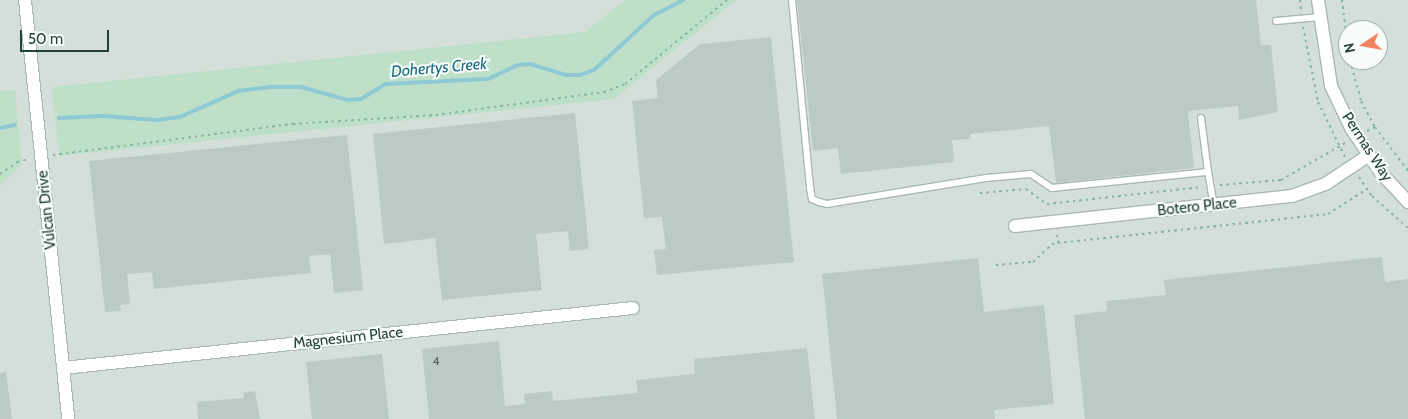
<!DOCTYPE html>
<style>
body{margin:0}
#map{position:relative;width:1408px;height:419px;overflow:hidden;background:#e6efeb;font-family:Cabin,sans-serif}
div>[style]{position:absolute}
.built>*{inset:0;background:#d4dfda}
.green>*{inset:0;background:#bfe0c8}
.stream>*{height:4px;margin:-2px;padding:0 2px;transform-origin:2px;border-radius:2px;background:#8ec9d4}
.building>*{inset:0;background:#bbcac4}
.path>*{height:2px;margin-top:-1px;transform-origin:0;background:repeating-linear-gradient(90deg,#86b3a5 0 2.5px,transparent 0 6.5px)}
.roads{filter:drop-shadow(1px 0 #a8b8b2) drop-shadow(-1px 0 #a8b8b2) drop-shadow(0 1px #a8b8b2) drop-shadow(0 -1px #a8b8b2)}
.service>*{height:6px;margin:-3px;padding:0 3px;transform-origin:3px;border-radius:3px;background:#fff}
.minor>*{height:12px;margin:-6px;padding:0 6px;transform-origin:6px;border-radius:6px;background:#fff}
span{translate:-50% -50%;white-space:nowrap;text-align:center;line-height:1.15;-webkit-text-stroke:4px #f7fbf9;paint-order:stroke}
.number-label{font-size:12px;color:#4a645c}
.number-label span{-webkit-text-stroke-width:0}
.street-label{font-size:15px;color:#24423a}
.water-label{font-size:16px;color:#1c6f80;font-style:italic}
.north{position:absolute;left:1338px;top:20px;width:50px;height:50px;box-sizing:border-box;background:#f7fbf9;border:1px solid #a3b1ad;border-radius:50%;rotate:258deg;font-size:14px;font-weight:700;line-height:20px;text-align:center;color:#24423a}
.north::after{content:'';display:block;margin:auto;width:18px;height:22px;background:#f4845f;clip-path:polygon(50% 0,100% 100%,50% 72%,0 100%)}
.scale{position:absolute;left:20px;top:30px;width:89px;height:22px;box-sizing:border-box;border:2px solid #24423a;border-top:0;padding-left:6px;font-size:15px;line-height:18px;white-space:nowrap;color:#24423a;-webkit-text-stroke:4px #f7fbf9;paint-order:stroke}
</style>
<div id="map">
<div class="built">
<div style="clip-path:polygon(evenodd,0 0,1408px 0,1408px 419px,0 419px,0 0,1348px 30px,1378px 30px,1378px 60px,1348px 60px,1348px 30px)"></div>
</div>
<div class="green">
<div style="clip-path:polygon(625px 0,736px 0,614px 99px,59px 156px,52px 87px,585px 32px)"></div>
<div style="clip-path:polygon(15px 90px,22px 164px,0 185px,0 91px)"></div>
</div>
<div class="stream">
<div style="left:59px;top:118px;width:44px;rotate:-2.6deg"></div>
<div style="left:103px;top:116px;width:53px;rotate:4.3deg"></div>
<div style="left:156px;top:120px;width:24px;rotate:-7deg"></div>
<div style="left:180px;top:117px;width:64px;rotate:-24.1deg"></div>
<div style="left:238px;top:91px;width:31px;rotate:-7deg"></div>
<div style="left:269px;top:87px;width:32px"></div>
<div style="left:301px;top:87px;width:49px;rotate:15.5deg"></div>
<div style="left:348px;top:100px;width:13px;rotate:-4deg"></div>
<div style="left:361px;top:99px;width:29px;rotate:-31deg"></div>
<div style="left:386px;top:84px;width:102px;rotate:-2.8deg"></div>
<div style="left:488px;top:79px;width:33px;rotate:-25deg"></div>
<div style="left:518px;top:65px;width:12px;rotate:-5deg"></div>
<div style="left:530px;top:64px;width:39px;rotate:17deg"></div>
<div style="left:567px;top:75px;width:13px"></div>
<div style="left:580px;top:75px;width:15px;rotate:-20deg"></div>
<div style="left:594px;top:70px;width:81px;rotate:-42.5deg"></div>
<div style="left:654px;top:15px;width:33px;rotate:-27deg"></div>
<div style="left:0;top:128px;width:15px;rotate:-11deg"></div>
</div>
<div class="building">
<div style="clip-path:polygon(797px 0,1256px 0,1261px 45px,1271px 45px,1278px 112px,1239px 120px,1238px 106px,1188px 111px,1194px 168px,1056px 183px,1049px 126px,970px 134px,970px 139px,952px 140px,954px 162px,841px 174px,838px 148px,813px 151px)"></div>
<div style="clip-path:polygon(771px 37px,794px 262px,657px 275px,654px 250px,666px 249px,662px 217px,644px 218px,632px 101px,658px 98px,656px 80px,700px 44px)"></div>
<div style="clip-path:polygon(575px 113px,589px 249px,570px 251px,568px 231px,536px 234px,542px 290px,442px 300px,435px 238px,384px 244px,373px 134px)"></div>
<div style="clip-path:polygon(347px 135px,363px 290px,334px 293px,330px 254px,309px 256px,311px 273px,154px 289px,152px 272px,127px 274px,130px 304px,120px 305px,121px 311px,105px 312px,89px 161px)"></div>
<div style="clip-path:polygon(1382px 257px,1385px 282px,1408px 279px,1408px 419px,1085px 419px,1074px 315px,1107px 311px,1106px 301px,1166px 295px,1164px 280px)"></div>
<div style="clip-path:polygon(978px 258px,984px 312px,1044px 305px,1054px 404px,994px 410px,995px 419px,837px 419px,822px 274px)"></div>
<div style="clip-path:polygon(499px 341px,505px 406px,525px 404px,524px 394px,552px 391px,553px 401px,638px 393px,636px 380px,695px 374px,694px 359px,807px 348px,815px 419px,429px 419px,422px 349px)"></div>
<div style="clip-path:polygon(382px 354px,389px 419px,312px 419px,306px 362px)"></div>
<div style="clip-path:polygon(6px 372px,12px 419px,0 419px,0 373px)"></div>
<div style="clip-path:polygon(255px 391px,260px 419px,198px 419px,197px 402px,244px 398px,243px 393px)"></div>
</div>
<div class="path">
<div style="left:1300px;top:0;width:10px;rotate:84deg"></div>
<div style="left:1342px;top:0;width:49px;rotate:83deg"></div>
<div style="left:1303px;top:27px;width:76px;rotate:78.7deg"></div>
<div style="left:1318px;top:102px;width:61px;rotate:63.9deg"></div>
<div style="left:1350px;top:60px;width:42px;rotate:75deg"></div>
<div style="left:1361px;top:101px;width:30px;rotate:62deg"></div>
<div style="left:1367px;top:131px;width:9px;rotate:-27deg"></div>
<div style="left:1375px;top:127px;width:55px;rotate:53.1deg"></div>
<div style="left:53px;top:155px;width:242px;rotate:-7.4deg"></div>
<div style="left:293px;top:124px;width:143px;rotate:-3.6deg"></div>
<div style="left:436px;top:115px;width:170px;rotate:-7.8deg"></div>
<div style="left:604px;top:92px;width:22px;rotate:-21deg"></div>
<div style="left:625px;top:84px;width:132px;rotate:-39.5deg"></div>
<div style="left:0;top:174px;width:21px;rotate:-35deg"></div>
<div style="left:17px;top:162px;width:12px;rotate:-14deg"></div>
<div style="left:1359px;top:177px;width:23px;rotate:56deg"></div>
<div style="left:1372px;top:196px;width:48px;rotate:41.6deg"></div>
<div style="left:1220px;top:185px;width:61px;rotate:-4.7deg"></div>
<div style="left:1281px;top:180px;width:76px;rotate:-29.9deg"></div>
<div style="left:980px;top:193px;width:46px;rotate:-5deg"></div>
<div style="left:1026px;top:189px;width:26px;rotate:36deg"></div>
<div style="left:1047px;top:204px;width:156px;rotate:-6.3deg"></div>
<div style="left:1058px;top:243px;width:272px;rotate:-6.1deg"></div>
<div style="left:1328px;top:214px;width:46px;rotate:-32.7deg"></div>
<div style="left:996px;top:265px;width:37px;rotate:-5deg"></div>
<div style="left:1033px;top:262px;width:26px;rotate:-43deg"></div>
<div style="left:1052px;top:244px;width:6px;rotate:-9deg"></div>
<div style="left:1058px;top:243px;width:8px;rotate:-97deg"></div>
</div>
<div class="roads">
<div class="service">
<div style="left:792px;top:0;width:189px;rotate:84.5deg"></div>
<div style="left:810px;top:188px;width:11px;rotate:80deg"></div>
<div style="left:812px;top:199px;width:8px;rotate:23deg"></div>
<div style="left:819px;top:202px;width:8px;rotate:14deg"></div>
<div style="left:827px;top:204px;width:161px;rotate:-9.3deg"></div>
<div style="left:986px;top:178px;width:45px;rotate:-5.1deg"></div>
<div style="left:1031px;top:174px;width:25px;rotate:34deg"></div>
<div style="left:1052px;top:188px;width:157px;rotate:-5.9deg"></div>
<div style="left:1208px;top:172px;width:34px;rotate:80deg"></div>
<div style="left:1276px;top:21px;width:44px;rotate:-5.2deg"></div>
<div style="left:1201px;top:118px;width:54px;rotate:82.6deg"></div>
</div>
<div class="minor">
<div style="left:25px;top:0;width:421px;rotate:84.1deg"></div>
<div style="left:1318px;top:0;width:87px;rotate:81.4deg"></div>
<div style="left:1331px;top:86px;width:47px;rotate:64.5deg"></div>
<div style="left:1351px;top:128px;width:54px;rotate:56.3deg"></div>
<div style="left:1381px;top:173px;width:40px;rotate:47deg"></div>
<div style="left:1015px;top:226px;width:279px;rotate:-6.2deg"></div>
<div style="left:1292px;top:196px;width:37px;rotate:-20deg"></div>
<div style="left:1327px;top:183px;width:50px;rotate:-33.7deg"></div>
<div style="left:63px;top:368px;width:573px;rotate:-6.01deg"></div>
</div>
</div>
<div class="number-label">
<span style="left:436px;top:361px">4</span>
</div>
<div class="street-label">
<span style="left:1367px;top:147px;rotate:57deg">Permas Way</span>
<span style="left:1197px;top:207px;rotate:-6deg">Botero Place</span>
<span style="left:47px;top:210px;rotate:-96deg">Vulcan Drive</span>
<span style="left:348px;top:338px;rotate:-6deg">Magnesium Place</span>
</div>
<div class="water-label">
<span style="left:439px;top:68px;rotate:-5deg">Dohertys Creek</span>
</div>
<div class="north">N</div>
<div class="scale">50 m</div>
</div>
